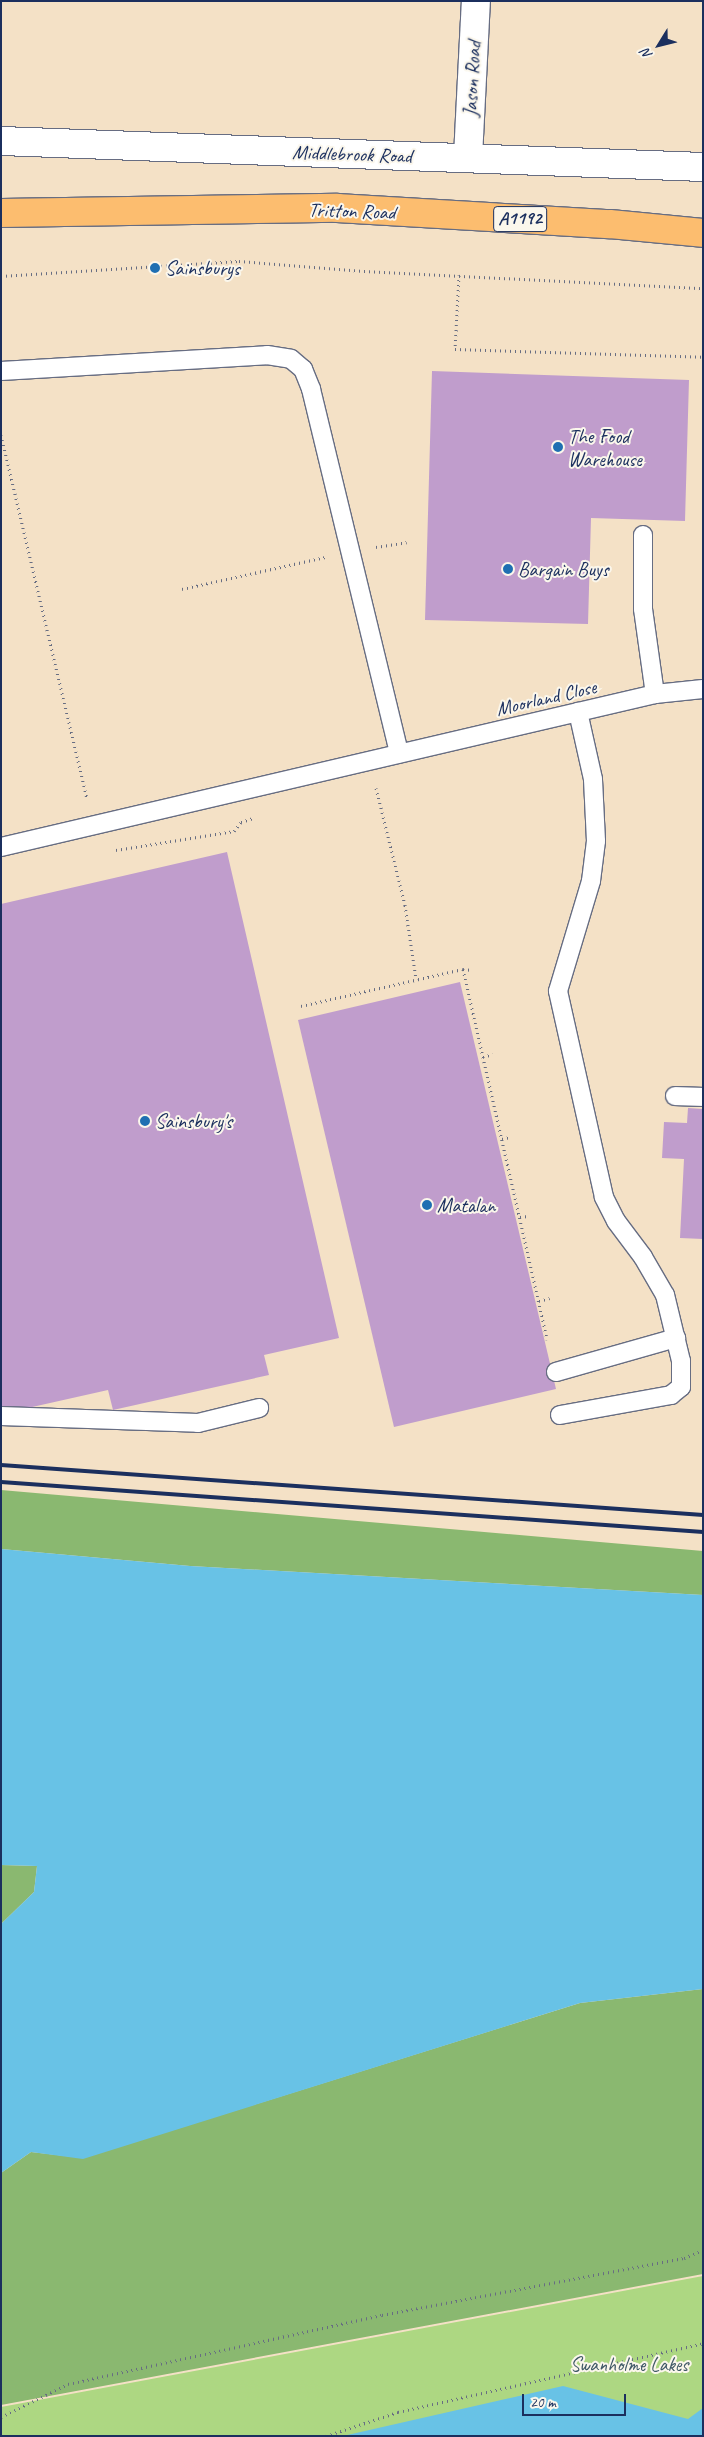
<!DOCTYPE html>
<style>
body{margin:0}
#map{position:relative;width:704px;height:2437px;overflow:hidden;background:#f4e1c6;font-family:Caveat,sans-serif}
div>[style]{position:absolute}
.green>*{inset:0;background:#add782}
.forest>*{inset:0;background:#8ab870}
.water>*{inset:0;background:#68c2e6}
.building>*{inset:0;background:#c09dcc}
.path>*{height:3px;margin-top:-1.5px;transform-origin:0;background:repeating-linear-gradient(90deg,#676d82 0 1px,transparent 0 5px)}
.roads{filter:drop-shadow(1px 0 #676d82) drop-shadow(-1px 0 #676d82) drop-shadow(0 1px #676d82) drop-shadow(0 -1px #676d82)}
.service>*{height:18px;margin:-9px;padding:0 9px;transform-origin:9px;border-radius:9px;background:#fff}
.minor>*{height:28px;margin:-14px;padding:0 14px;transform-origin:14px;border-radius:14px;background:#fff}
.primary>*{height:28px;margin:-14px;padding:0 14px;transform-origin:14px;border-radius:14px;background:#fcbd6f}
.rail>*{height:4px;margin:-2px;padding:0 2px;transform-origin:2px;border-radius:2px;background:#1b2f5e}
.dots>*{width:14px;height:14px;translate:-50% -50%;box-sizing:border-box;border:2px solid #fbf7ec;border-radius:50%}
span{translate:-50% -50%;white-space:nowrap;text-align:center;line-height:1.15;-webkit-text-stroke:4px #fbf7ec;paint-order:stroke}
.shield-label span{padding:1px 4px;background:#fbf7ec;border:1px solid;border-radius:4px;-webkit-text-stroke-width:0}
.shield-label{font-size:19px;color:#1b2f5e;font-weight:700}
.street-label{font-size:20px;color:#1b2f5e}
.poi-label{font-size:20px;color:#1b2f5e}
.left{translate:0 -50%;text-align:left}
.park-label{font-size:20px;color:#405967}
.frame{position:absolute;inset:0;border:2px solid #1b2f5e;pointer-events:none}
.north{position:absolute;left:634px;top:20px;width:50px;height:50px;-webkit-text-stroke:4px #fbf7ec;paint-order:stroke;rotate:234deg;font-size:14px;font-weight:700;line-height:20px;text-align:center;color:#1b2f5e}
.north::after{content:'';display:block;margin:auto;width:18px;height:22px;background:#1b2f5e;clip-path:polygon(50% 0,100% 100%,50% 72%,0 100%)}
.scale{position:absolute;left:522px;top:2394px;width:104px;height:22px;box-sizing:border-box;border:2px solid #1b2f5e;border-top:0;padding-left:6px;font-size:15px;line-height:18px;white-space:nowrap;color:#1b2f5e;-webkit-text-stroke:4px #fbf7ec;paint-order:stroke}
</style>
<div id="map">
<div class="green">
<div style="clip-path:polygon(703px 2276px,703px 2436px,1px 2436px,1px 2407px)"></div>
</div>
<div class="forest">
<div style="clip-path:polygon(1px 1490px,703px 1551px,703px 1595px,190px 1566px,1px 1549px)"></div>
<div style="clip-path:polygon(1px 1865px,37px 1866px,34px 1892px,1px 1924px)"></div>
<div style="clip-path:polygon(703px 1989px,703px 2274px,1px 2405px,1px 2173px,31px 2152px,83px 2158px,580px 2003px)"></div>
</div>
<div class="water">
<div style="clip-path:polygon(1px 1549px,190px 1566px,703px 1595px,703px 1989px,580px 2003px,83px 2159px,31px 2152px,1px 2173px,1px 1924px,34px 1892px,37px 1866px,1px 1865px)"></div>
<div style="clip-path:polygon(563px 2386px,688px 2419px,703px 2408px,703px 2436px,343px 2436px)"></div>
</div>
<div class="building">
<div style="clip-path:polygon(432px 371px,689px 380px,685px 521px,591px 518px,588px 624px,425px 620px)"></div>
<div style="clip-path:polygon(227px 852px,339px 1338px,264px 1355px,269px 1375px,113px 1410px,108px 1390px,1px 1414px,1px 904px)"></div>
<div style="clip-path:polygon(460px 982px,556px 1389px,394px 1427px,298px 1020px)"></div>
<div style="clip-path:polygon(688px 1108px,703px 1109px,703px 1239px,680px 1238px,684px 1159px,662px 1158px,664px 1122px,687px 1123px)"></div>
</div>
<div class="path">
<div style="left:459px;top:275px;width:74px;rotate:93.1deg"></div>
<div style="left:455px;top:349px;width:248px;rotate:1.8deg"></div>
<div style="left:1px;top:276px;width:238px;rotate:-3.6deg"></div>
<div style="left:239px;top:261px;width:125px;rotate:4.6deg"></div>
<div style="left:364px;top:271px;width:339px;rotate:2.9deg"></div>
<div style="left:1px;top:435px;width:374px;rotate:76.7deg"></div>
<div style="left:376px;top:547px;width:31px;rotate:-9deg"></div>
<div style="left:182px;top:589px;width:147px;rotate:-12.6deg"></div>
<div style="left:376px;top:788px;width:121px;rotate:76.1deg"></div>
<div style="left:405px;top:905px;width:75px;rotate:81.5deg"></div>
<div style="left:116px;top:850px;width:120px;rotate:-9.1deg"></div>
<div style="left:234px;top:831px;width:11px;rotate:-52deg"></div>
<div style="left:241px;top:822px;width:13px;rotate:-18deg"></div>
<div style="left:463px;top:969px;width:9px;rotate:6deg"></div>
<div style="left:301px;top:1006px;width:166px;rotate:-12.9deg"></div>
<div style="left:463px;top:969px;width:380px;rotate:77.2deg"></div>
<div style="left:483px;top:1057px;width:10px;rotate:-17deg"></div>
<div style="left:502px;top:1139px;width:8px;rotate:-14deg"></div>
<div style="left:520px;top:1217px;width:8px;rotate:-7deg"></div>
<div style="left:539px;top:1301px;width:11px;rotate:-15deg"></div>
<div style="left:1px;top:2417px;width:75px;rotate:-26.2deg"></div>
<div style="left:68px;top:2384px;width:321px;rotate:-12.4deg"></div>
<div style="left:382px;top:2315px;width:307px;rotate:-10.7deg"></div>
<div style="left:684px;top:2258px;width:21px;rotate:-23deg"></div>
<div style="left:326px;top:2436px;width:76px;rotate:-18.4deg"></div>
<div style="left:398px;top:2412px;width:313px;rotate:-12.7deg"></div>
</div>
<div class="roads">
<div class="service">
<div style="left:1px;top:371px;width:266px;rotate:-3.4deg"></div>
<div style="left:267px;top:355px;width:24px;rotate:9deg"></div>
<div style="left:291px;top:359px;width:16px;rotate:40deg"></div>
<div style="left:303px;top:369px;width:22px;rotate:68deg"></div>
<div style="left:311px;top:389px;width:375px;rotate:76.4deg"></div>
<div style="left:643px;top:535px;width:74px;rotate:90deg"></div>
<div style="left:643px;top:609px;width:86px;rotate:82deg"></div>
<div style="left:1px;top:847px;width:672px;rotate:-13.17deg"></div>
<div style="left:655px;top:694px;width:48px;rotate:-5.9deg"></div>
<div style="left:675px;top:1096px;width:28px;rotate:2deg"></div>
<div style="left:556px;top:1372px;width:125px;rotate:-15.8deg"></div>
<div style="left:560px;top:1415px;width:113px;rotate:-10.2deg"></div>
<div style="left:671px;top:1395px;width:13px;rotate:-39deg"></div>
<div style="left:681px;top:1387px;width:26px;rotate:-90deg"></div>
<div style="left:681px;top:1361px;width:68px;rotate:-103.6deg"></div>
<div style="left:665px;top:1295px;width:44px;rotate:-120.1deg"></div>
<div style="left:643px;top:1257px;width:45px;rotate:-126.9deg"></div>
<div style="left:616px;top:1221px;width:27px;rotate:-117deg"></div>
<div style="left:604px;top:1197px;width:211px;rotate:-102.6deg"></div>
<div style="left:558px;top:991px;width:115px;rotate:-73.3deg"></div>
<div style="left:591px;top:881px;width:40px;rotate:-82.9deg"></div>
<div style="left:596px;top:841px;width:62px;rotate:-92.8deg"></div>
<div style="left:593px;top:779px;width:69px;rotate:-102.6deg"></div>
<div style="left:1px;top:1416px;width:197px;rotate:2deg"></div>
<div style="left:198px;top:1423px;width:63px;rotate:-13.8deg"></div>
</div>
<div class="minor">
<div style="left:1px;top:141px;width:702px;rotate:2.12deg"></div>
<div style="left:468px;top:157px;width:156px;rotate:-87.1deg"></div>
</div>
<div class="primary">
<div style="left:1px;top:213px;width:336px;rotate:-0.9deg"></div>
<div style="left:337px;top:208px;width:273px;rotate:3.4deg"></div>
<div style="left:610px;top:224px;width:93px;rotate:5.5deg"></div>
</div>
</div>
<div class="rail">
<div style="left:1px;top:1465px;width:704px;rotate:4.07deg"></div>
<div style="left:1px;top:1482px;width:704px;rotate:4.07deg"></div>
</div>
<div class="dots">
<div style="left:155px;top:268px;background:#1f6fb2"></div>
<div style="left:558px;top:447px;background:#1f6fb2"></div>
<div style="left:508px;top:569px;background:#1f6fb2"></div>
<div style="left:145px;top:1121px;background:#1f6fb2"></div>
<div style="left:427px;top:1205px;background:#1f6fb2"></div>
</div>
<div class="shield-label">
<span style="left:520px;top:219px">A1192</span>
</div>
<div class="street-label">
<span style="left:472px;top:79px;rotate:-87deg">Jason Road</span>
<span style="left:352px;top:154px;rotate:2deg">Middlebrook Road</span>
<span style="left:352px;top:211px;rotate:2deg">Tritton Road</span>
<span style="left:546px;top:698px;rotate:-13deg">Moorland Close</span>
</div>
<div class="poi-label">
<span class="left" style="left:165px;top:268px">Sainsburys</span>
<span class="left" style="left:568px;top:448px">The Food<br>Warehouse</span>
<span class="left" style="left:518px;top:569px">Bargain Buys</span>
<span class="left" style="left:155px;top:1121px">Sainsbury's</span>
<span class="left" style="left:437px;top:1205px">Matalan</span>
</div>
<div class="park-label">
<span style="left:629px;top:2364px">Swanholme Lakes</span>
</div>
<div class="frame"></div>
<div class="north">N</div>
<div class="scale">20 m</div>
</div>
